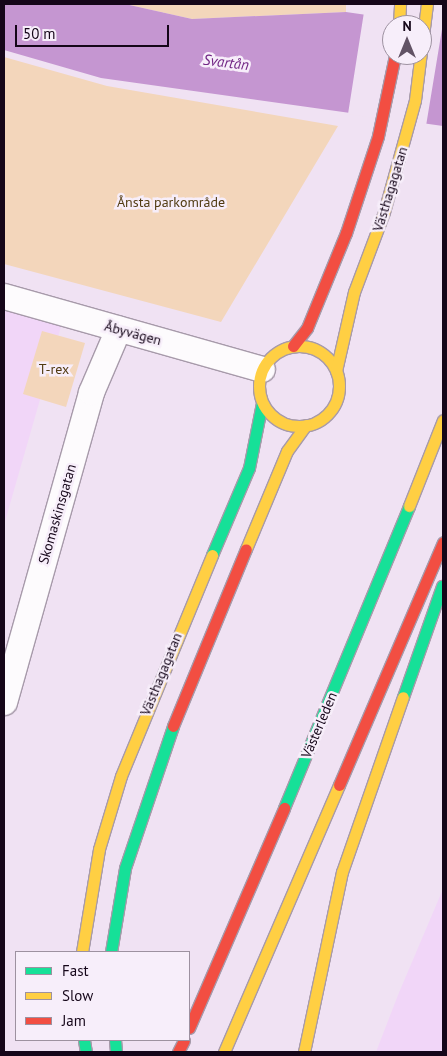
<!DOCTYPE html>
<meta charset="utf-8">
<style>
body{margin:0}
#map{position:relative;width:447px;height:1056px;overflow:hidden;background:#f0e2f3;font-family:"PT Sans",sans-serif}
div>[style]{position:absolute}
.built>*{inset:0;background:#f1d6f8}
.green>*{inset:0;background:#f3d6bb}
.water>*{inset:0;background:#c596d1}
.pier>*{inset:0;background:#f0e2f3}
.roads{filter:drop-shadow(1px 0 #a79aaa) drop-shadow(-1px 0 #a79aaa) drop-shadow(0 1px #a79aaa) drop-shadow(0 -1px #a79aaa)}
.street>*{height:25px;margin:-12.5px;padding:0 12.5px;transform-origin:12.5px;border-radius:12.5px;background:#fdfbfd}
.fast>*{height:11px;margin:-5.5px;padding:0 5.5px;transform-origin:5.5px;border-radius:5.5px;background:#16e098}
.slow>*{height:11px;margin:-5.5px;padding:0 5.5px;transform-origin:5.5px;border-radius:5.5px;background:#ffcf43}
.slow>.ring{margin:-5.5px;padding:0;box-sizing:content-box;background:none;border:11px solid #ffcf43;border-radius:50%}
.jam>*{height:11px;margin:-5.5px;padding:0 5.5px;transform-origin:5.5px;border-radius:5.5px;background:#f24e42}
span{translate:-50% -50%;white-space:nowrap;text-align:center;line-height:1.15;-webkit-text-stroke:5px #f7eefa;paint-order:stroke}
.street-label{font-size:14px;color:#150619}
.park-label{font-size:14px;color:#513b12}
.water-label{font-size:15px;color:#722785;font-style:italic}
.frame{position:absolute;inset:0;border:5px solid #150619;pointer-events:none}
.legend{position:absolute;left:15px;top:951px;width:175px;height:90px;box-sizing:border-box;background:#f7eefa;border:1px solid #9d91a0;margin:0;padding:6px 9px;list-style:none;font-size:15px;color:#150619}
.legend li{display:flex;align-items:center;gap:10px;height:25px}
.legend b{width:25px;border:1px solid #9d91a0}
.north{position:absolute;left:382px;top:15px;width:50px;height:50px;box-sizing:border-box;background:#f7eefa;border:1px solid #9d91a0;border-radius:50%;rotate:0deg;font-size:14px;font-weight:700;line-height:20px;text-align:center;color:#150619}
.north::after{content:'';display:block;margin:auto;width:18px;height:22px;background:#625365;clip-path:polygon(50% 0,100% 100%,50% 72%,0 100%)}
.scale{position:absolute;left:15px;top:25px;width:154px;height:22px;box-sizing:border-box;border:2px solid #150619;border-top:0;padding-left:6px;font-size:15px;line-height:18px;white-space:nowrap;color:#150619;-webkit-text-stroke:4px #f7eefa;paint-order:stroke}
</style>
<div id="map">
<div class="built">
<div style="clip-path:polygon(4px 307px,62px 323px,4px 525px)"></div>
<div style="clip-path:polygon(443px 889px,443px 1052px,376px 1052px,398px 995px)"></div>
</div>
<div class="green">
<div style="clip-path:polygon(125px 4px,346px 4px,346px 12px,192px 19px)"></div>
<div style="clip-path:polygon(4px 57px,107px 86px,338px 126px,221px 322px,4px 264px)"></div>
<div style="clip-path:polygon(42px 331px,85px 343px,66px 407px,23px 394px)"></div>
</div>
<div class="water">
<div style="clip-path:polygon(evenodd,4px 4px,125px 4px,192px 19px,346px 12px,443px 26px,443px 126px,101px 78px,4px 50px,4px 4px,392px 25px,422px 25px,422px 55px,392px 55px,392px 25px)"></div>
</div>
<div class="pier">
<div style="clip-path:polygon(evenodd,364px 12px,443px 23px,426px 126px,348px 114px,364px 12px,392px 25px,422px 25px,422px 55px,392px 55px,392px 25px)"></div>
</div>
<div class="roads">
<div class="street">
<div style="left:4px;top:296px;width:268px;rotate:15.8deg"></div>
<div style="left:4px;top:702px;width:322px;rotate:-74.3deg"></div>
<div style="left:91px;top:392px;width:69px;rotate:-66.8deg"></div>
</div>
<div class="fast">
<div style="left:212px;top:555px;width:95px;rotate:-67deg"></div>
<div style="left:249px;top:468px;width:66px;rotate:-78.7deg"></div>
<div style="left:403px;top:697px;width:118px;rotate:-70.6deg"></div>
<div style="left:284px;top:808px;width:327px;rotate:-67.5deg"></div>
<div style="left:111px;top:952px;width:85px;rotate:-80.5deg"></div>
<div style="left:125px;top:868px;width:150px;rotate:-71.3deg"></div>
<div style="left:84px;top:1040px;width:12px;rotate:81deg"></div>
<div style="left:115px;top:1040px;width:12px;rotate:85deg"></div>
</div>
<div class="slow">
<div style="left:399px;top:25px;width:21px;rotate:-87deg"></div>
<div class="ring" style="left:259px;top:346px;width:69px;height:69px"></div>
<div style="left:336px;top:371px;width:81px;rotate:-77.2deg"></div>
<div style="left:354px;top:292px;width:85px;rotate:-69.4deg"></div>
<div style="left:384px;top:212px;width:116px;rotate:-74.5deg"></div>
<div style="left:415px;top:100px;width:97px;rotate:-82.9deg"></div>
<div style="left:409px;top:506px;width:92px;rotate:-68.4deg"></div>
<div style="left:246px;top:549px;width:106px;rotate:-67.3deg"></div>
<div style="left:287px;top:451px;width:32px;rotate:-54deg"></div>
<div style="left:82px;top:952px;width:104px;rotate:-80.6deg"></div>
<div style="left:99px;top:849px;width:76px;rotate:-73.2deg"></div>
<div style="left:121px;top:776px;width:239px;rotate:-67.6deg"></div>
<div style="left:224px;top:1052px;width:291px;rotate:-66.7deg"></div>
<div style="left:304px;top:1052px;width:184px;rotate:-78.1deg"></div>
<div style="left:342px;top:872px;width:185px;rotate:-70.8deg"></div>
</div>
<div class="jam">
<div style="left:293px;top:346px;width:23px;rotate:-52deg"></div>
<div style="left:307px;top:328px;width:103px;rotate:-67.7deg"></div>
<div style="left:346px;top:233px;width:102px;rotate:-71.7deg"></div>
<div style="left:378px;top:136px;width:83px;rotate:-78.1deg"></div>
<div style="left:173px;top:726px;width:191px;rotate:-67.6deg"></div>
<div style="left:339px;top:785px;width:264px;rotate:-66.8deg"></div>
<div style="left:189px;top:1028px;width:240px;rotate:-66.6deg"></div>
<div style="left:178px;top:1052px;width:13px;rotate:-63deg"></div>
</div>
</div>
<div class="street-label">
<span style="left:390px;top:189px;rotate:-73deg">Västhagagatan</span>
<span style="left:133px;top:333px;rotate:15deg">Åbyvägen</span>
<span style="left:57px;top:514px;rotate:-74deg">Skomaskinsgatan</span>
<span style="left:161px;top:674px;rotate:-68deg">Västhagagatan</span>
<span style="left:319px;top:725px;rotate:-67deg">Västerleden</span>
</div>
<div class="park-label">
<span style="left:171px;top:202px">Ånsta parkområde</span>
<span style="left:54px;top:369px">T-rex</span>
</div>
<div class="water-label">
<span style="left:226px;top:62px;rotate:7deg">Svartån</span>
</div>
<div class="frame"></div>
<ul class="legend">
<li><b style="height:6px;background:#16e098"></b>Fast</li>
<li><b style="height:6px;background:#ffcf43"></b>Slow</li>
<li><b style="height:6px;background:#f24e42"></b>Jam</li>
</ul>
<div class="north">N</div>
<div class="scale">50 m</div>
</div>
